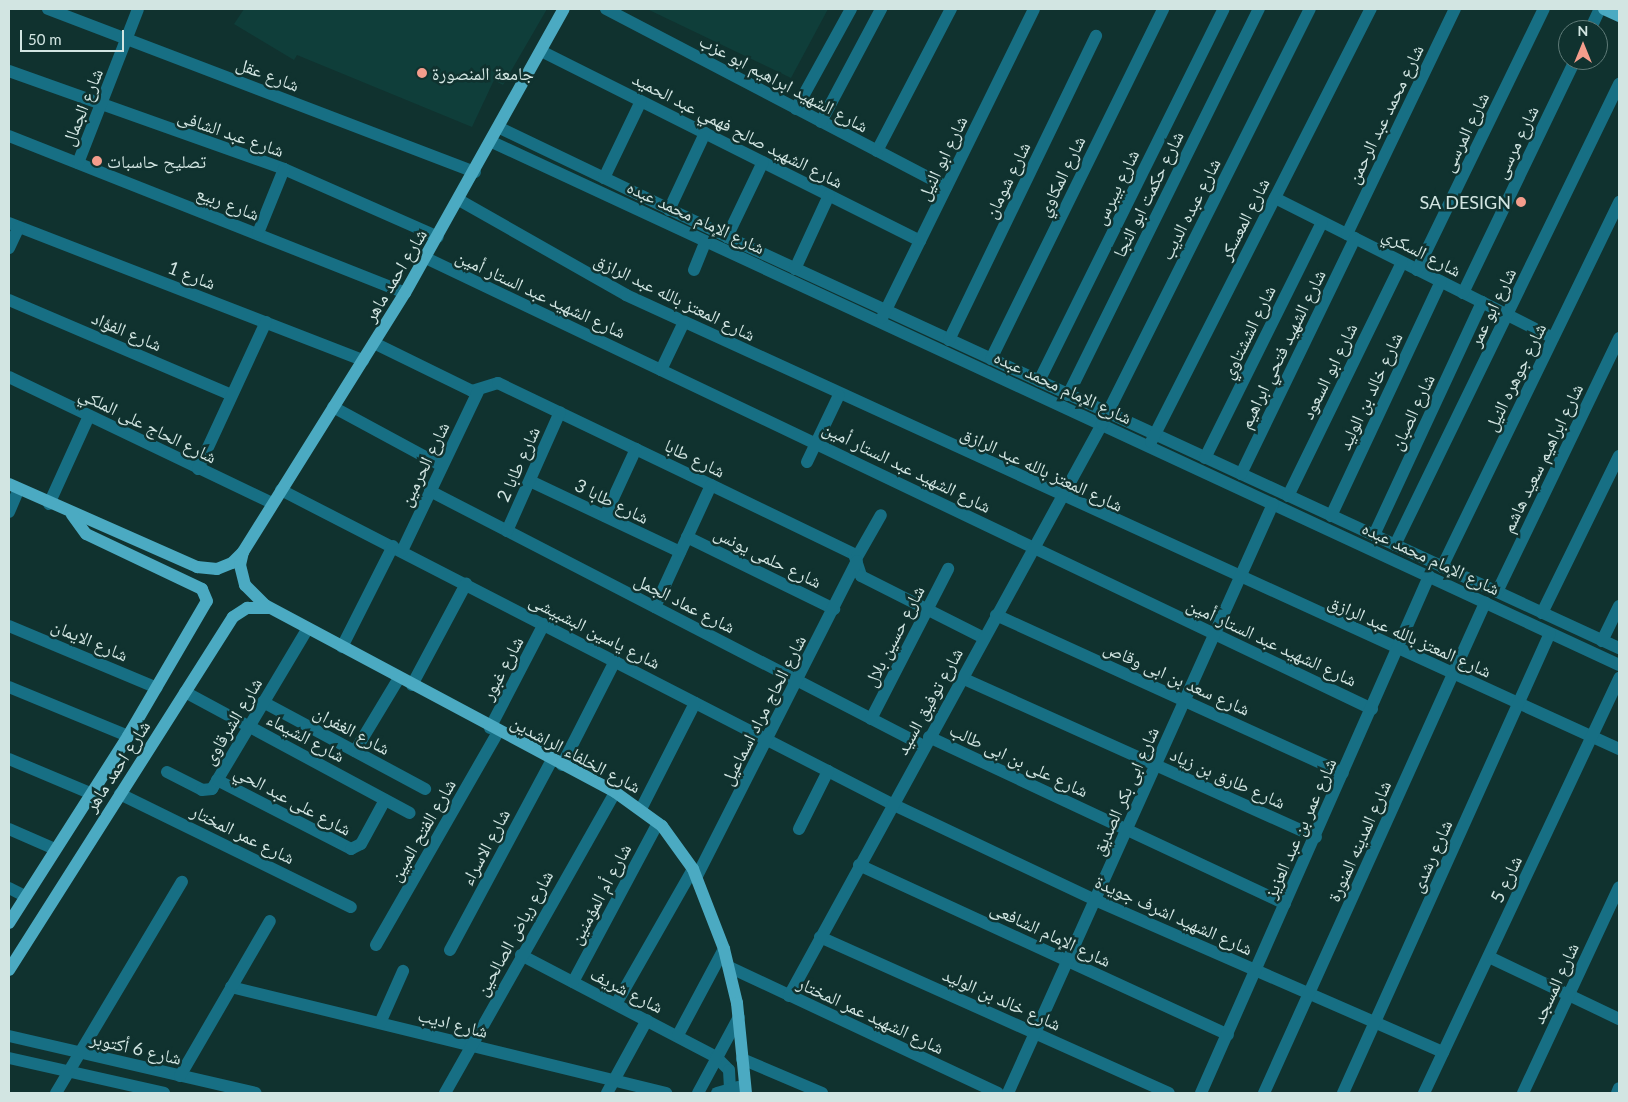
<!DOCTYPE html>
<meta charset="utf-8">
<style>
body{margin:0}
#map{position:relative;width:1628px;height:1102px;overflow:hidden;background:#10322f;font-family:Lato,"Noto Naskh Arabic",sans-serif}
div>[style]{position:absolute}
.built>*{inset:0;background:#0f3e3a}
.minor>*{height:12px;margin:-6px;padding:0 6px;transform-origin:6px;border-radius:6px;background:#176f84}
.major>*{height:12px;margin:-6px;padding:0 6px;transform-origin:6px;border-radius:6px;background:#4baac2}
.dots>*{width:14px;height:14px;translate:-50% -50%;box-sizing:border-box;border:2px solid #10322f;border-radius:50%}
span{translate:-50% -50%;white-space:nowrap;text-align:center;line-height:1.15;-webkit-text-stroke:5px #10322f;paint-order:stroke}
.poi-label{font-size:18px;color:#d2e5e2}
.left{translate:0 -50%;text-align:left}
.right{translate:-100% -50%;text-align:right}
.street-label{font-size:18px;color:#d2e5e2}
.frame{position:absolute;inset:0;border:10px solid #d2e5e2;pointer-events:none}
.north{position:absolute;left:1558px;top:20px;width:50px;height:50px;box-sizing:border-box;background:#10322f;border:1px solid #5e7a77;border-radius:50%;rotate:0deg;font-size:14px;font-weight:700;line-height:20px;text-align:center;color:#d2e5e2}
.north::after{content:'';display:block;margin:auto;width:18px;height:22px;background:#f49d8c;clip-path:polygon(50% 0,100% 100%,50% 72%,0 100%)}
.scale{position:absolute;left:20px;top:30px;width:104px;height:22px;box-sizing:border-box;border:2px solid #d2e5e2;border-top:0;padding-left:6px;font-size:15px;line-height:18px;white-space:nowrap;color:#d2e5e2;-webkit-text-stroke:4px #10322f;paint-order:stroke}
</style>
<div id="map">
<div class="built">
<div style="clip-path:polygon(244px 9px,547px 9px,503px 85px,494px 80px,472px 127px,297px 55px,294px 60px,234px 24px)"></div>
<div style="clip-path:polygon(647px 9px,828px 9px,791px 78px)"></div>
</div>
<div class="minor">
<div style="left:48px;top:9px;width:457px;rotate:20.9deg"></div>
<div style="left:606px;top:9px;width:384px;rotate:27.6deg"></div>
<div style="left:1590px;top:30px;width:23px;rotate:-65deg"></div>
<div style="left:541px;top:51px;width:424px;rotate:26.6deg"></div>
<div style="left:9px;top:71px;width:292px;rotate:19.6deg"></div>
<div style="left:284px;top:169px;width:168px;rotate:23.8deg"></div>
<div style="left:796px;top:109px;width:114px;rotate:-61.2deg"></div>
<div style="left:821px;top:122px;width:128px;rotate:-62deg"></div>
<div style="left:500px;top:128px;width:252px;rotate:25.6deg"></div>
<div style="left:727px;top:237px;width:982px;rotate:24.74deg"></div>
<div style="left:9px;top:136px;width:426px;rotate:21.6deg"></div>
<div style="left:492px;top:142px;width:1242px;rotate:24.89deg"></div>
<div style="left:877px;top:151px;width:160px;rotate:-62.5deg"></div>
<div style="left:78px;top:163px;width:165px;rotate:-68.7deg"></div>
<div style="left:604px;top:178px;width:85px;rotate:-64.3deg"></div>
<div style="left:1275px;top:198px;width:311px;rotate:26.7deg"></div>
<div style="left:459px;top:200px;width:192px;rotate:29.6deg"></div>
<div style="left:626px;top:295px;width:1092px;rotate:24.57deg"></div>
<div style="left:669px;top:210px;width:85px;rotate:-64.9deg"></div>
<div style="left:9px;top:223px;width:380px;rotate:21.2deg"></div>
<div style="left:258px;top:233px;width:69px;rotate:-67.9deg"></div>
<div style="left:1347px;top:234px;width:250px;rotate:-64.4deg"></div>
<div style="left:727px;top:237px;width:83px;rotate:-64.4deg"></div>
<div style="left:9px;top:248px;width:23px;rotate:-65deg"></div>
<div style="left:426px;top:258px;width:1048px;rotate:25.49deg"></div>
<div style="left:795px;top:269px;width:81px;rotate:-65.3deg"></div>
<div style="left:694px;top:270px;width:31px;rotate:-68deg"></div>
<div style="left:1417px;top:270px;width:290px;rotate:-64.1deg"></div>
<div style="left:1463px;top:293px;width:259px;rotate:-64.3deg"></div>
<div style="left:9px;top:300px;width:242px;rotate:23.1deg"></div>
<div style="left:882px;top:318px;width:344px;rotate:-63.8deg"></div>
<div style="left:949px;top:340px;width:338px;rotate:-64.2deg"></div>
<div style="left:374px;top:343px;width:109px;rotate:26.1deg"></div>
<div style="left:472px;top:391px;width:27px;rotate:-17deg"></div>
<div style="left:498px;top:383px;width:236px;rotate:25.6deg"></div>
<div style="left:711px;top:485px;width:159px;rotate:25.8deg"></div>
<div style="left:854px;top:554px;width:23px;rotate:72deg"></div>
<div style="left:861px;top:576px;width:138px;rotate:26.8deg"></div>
<div style="left:991px;top:359px;width:390px;rotate:-63.8deg"></div>
<div style="left:661px;top:370px;width:53px;rotate:-64.4deg"></div>
<div style="left:9px;top:377px;width:292px;rotate:25.6deg"></div>
<div style="left:1039px;top:381px;width:415px;rotate:-63.6deg"></div>
<div style="left:1068px;top:395px;width:431px;rotate:-63.7deg"></div>
<div style="left:333px;top:407px;width:124px;rotate:28.4deg"></div>
<div style="left:1151px;top:442px;width:486px;rotate:-63.1deg"></div>
<div style="left:1205px;top:458px;width:263px;rotate:-63.6deg"></div>
<div style="left:807px;top:462px;width:74px;rotate:-64.5deg"></div>
<div style="left:198px;top:469px;width:162px;rotate:-65.2deg"></div>
<div style="left:1241px;top:474px;width:262px;rotate:-64.2deg"></div>
<div style="left:530px;top:481px;width:166px;rotate:25.3deg"></div>
<div style="left:281px;top:490px;width:687px;rotate:27.2deg"></div>
<div style="left:892px;top:804px;width:225px;rotate:25.3deg"></div>
<div style="left:1095px;top:900px;width:380px;rotate:23.6deg"></div>
<div style="left:430px;top:491px;width:556px;rotate:27.3deg"></div>
<div style="left:1288px;top:496px;width:260px;rotate:-64deg"></div>
<div style="left:49px;top:504px;width:97px;rotate:-65.6deg"></div>
<div style="left:9px;top:512px;width:25px;rotate:-67deg"></div>
<div style="left:605px;top:516px;width:74px;rotate:-65.2deg"></div>
<div style="left:1331px;top:516px;width:259px;rotate:-64.9deg"></div>
<div style="left:507px;top:531px;width:130px;rotate:-66deg"></div>
<div style="left:1374px;top:535px;width:257px;rotate:-65.1deg"></div>
<div style="left:687px;top:537px;width:164px;rotate:26.1deg"></div>
<div style="left:1395px;top:545px;width:513px;rotate:-64.08deg"></div>
<div style="left:402px;top:551px;width:176px;rotate:-64.5deg"></div>
<div style="left:857px;top:557px;width:48px;rotate:-60.3deg"></div>
<div style="left:1442px;top:567px;width:406px;rotate:-64.1deg"></div>
<div style="left:1497px;top:592px;width:282px;rotate:-64.3deg"></div>
<div style="left:655px;top:607px;width:134px;rotate:-65.3deg"></div>
<div style="left:1542px;top:613px;width:175px;rotate:-63.9deg"></div>
<div style="left:996px;top:615px;width:381px;rotate:24.5deg"></div>
<div style="left:9px;top:626px;width:160px;rotate:22.7deg"></div>
<div style="left:1602px;top:641px;width:39px;rotate:-64deg"></div>
<div style="left:342px;top:647px;width:113px;rotate:-63.2deg"></div>
<div style="left:962px;top:678px;width:388px;rotate:24.2deg"></div>
<div style="left:412px;top:685px;width:115px;rotate:-61.9deg"></div>
<div style="left:9px;top:687px;width:129px;rotate:22.4deg"></div>
<div style="left:185px;top:692px;width:255px;rotate:28.3deg"></div>
<div style="left:263px;top:702px;width:184px;rotate:28.2deg"></div>
<div style="left:871px;top:719px;width:169px;rotate:-62.8deg"></div>
<div style="left:490px;top:728px;width:117px;rotate:-62.6deg"></div>
<div style="left:929px;top:737px;width:393px;rotate:25.1deg"></div>
<div style="left:355px;top:751px;width:85px;rotate:-58.9deg"></div>
<div style="left:9px;top:759px;width:88px;rotate:22.8deg"></div>
<div style="left:562px;top:765px;width:117px;rotate:-63deg"></div>
<div style="left:167px;top:772px;width:39px;rotate:27deg"></div>
<div style="left:202px;top:790px;width:10px;rotate:-6deg"></div>
<div style="left:212px;top:789px;width:187px;rotate:-59.2deg"></div>
<div style="left:217px;top:780px;width:151px;rotate:27.2deg"></div>
<div style="left:351px;top:849px;width:11px;rotate:-27deg"></div>
<div style="left:361px;top:844px;width:50px;rotate:-61.4deg"></div>
<div style="left:120px;top:794px;width:257px;rotate:26.1deg"></div>
<div style="left:641px;top:809px;width:119px;rotate:-63deg"></div>
<div style="left:9px;top:829px;width:50px;rotate:23.5deg"></div>
<div style="left:799px;top:829px;width:65px;rotate:-63.4deg"></div>
<div style="left:859px;top:865px;width:406px;rotate:24.7deg"></div>
<div style="left:697px;top:876px;width:353px;rotate:-63.1deg"></div>
<div style="left:9px;top:888px;width:18px;rotate:27deg"></div>
<div style="left:820px;top:937px;width:382px;rotate:24.1deg"></div>
<div style="left:376px;top:945px;width:245px;rotate:-60.2deg"></div>
<div style="left:450px;top:950px;width:216px;rotate:-61.8deg"></div>
<div style="left:521px;top:955px;width:220px;rotate:27.6deg"></div>
<div style="left:716px;top:1057px;width:18px;rotate:45deg"></div>
<div style="left:729px;top:1070px;width:18px;rotate:87deg"></div>
<div style="left:1489px;top:957px;width:144px;rotate:25.5deg"></div>
<div style="left:729px;top:967px;width:297px;rotate:25.1deg"></div>
<div style="left:573px;top:982px;width:180px;rotate:-61.9deg"></div>
<div style="left:231px;top:987px;width:448px;rotate:13.7deg"></div>
<div style="left:789px;top:996px;width:652px;rotate:-61.31deg"></div>
<div style="left:1102px;top:424px;width:464px;rotate:-63.4deg"></div>
<div style="left:616px;top:1004px;width:155px;rotate:-60.3deg"></div>
<div style="left:380px;top:1023px;width:57px;rotate:-66.1deg"></div>
<div style="left:678px;top:1035px;width:98px;rotate:-61.9deg"></div>
<div style="left:9px;top:1036px;width:253px;rotate:13deg"></div>
<div style="left:9px;top:1058px;width:159px;rotate:12.7deg"></div>
<div style="left:742px;top:1059px;width:87px;rotate:23deg"></div>
<div style="left:180px;top:1076px;width:179px;rotate:-59.9deg"></div>
<div style="left:56px;top:1093px;width:246px;rotate:-59.2deg"></div>
<div style="left:445px;top:1093px;width:346px;rotate:-60.5deg"></div>
<div style="left:607px;top:1093px;width:83px;rotate:-61.3deg"></div>
<div style="left:698px;top:1093px;width:86px;rotate:-61.7deg"></div>
<div style="left:717px;top:1093px;width:22px;rotate:-16deg"></div>
<div style="left:1008px;top:1093px;width:646px;rotate:-65.78deg"></div>
<div style="left:1201px;top:1093px;width:565px;rotate:-66.2deg"></div>
<div style="left:1264px;top:1093px;width:538px;rotate:-65.72deg"></div>
<div style="left:1343px;top:1093px;width:504px;rotate:-65.77deg"></div>
<div style="left:1424px;top:1093px;width:459px;rotate:-64.8deg"></div>
<div style="left:1523px;top:1093px;width:227px;rotate:-65deg"></div>
<div style="left:1617px;top:1093px;width:5px;rotate:-68deg"></div>
</div>
<div class="major">
<div style="left:1604px;top:9px;width:17px;rotate:25deg"></div>
<div style="left:9px;top:484px;width:206px;rotate:23.8deg"></div>
<div style="left:197px;top:567px;width:20px;rotate:6deg"></div>
<div style="left:217px;top:569px;width:16px;rotate:-22deg"></div>
<div style="left:232px;top:563px;width:16px;rotate:-45deg"></div>
<div style="left:243px;top:552px;width:305px;rotate:-58deg"></div>
<div style="left:405px;top:293px;width:325px;rotate:-60.8deg"></div>
<div style="left:243px;top:552px;width:13px;rotate:103deg"></div>
<div style="left:240px;top:565px;width:21px;rotate:76deg"></div>
<div style="left:245px;top:585px;width:28px;rotate:45deg"></div>
<div style="left:265px;top:605px;width:397px;rotate:28.1deg"></div>
<div style="left:615px;top:792px;width:58px;rotate:35.9deg"></div>
<div style="left:662px;top:826px;width:53px;rotate:54.2deg"></div>
<div style="left:693px;top:869px;width:86px;rotate:68.8deg"></div>
<div style="left:724px;top:949px;width:56px;rotate:76.5deg"></div>
<div style="left:737px;top:1003px;width:90px;rotate:84.3deg"></div>
<div style="left:9px;top:923px;width:222px;rotate:-57.5deg"></div>
<div style="left:128px;top:736px;width:156px;rotate:-59.7deg"></div>
<div style="left:207px;top:601px;width:13px;rotate:-113deg"></div>
<div style="left:202px;top:589px;width:128px;rotate:-154.6deg"></div>
<div style="left:86px;top:534px;width:24px;rotate:-126deg"></div>
<div style="left:9px;top:970px;width:418px;rotate:-57.6deg"></div>
<div style="left:233px;top:617px;width:17px;rotate:-33deg"></div>
<div style="left:247px;top:608px;width:22px"></div>
</div>
<div class="dots">
<div style="left:422px;top:73px;background:#f49d8c"></div>
<div style="left:97px;top:161px;background:#f49d8c"></div>
<div style="left:1521px;top:202px;background:#f49d8c"></div>
</div>
<div class="poi-label">
<span class="left" style="left:432px;top:73px">جامعة المنصورة</span>
<span class="left" style="left:107px;top:161px">تصليح حاسبات</span>
<span class="right" style="left:1511px;top:202px">SA DESIGN</span>
</div>
<div class="street-label">
<span style="left:268px;top:74px;rotate:21deg">شارع عقل</span>
<span style="left:784px;top:83px;rotate:28deg">شارع الشهيد ابراهيم ابو عزب</span>
<span style="left:82px;top:107px;rotate:-68deg">شارع الجمال</span>
<span style="left:1385px;top:114px;rotate:-64deg">شارع محمد عبد الرحمن</span>
<span style="left:738px;top:130px;rotate:27deg">شارع الشهيد صالح فهمي عبد الحميد</span>
<span style="left:1465px;top:132px;rotate:-64deg">شارع المرسى</span>
<span style="left:231px;top:133px;rotate:19deg">شارع عبد الشافى</span>
<span style="left:1516px;top:142px;rotate:-64deg">شارع مرسى</span>
<span style="left:942px;top:158px;rotate:-64deg">شارع ابو النيل</span>
<span style="left:1061px;top:176px;rotate:-64deg">شارع المكاوي</span>
<span style="left:1007px;top:180px;rotate:-64deg">شارع شومان</span>
<span style="left:1116px;top:187px;rotate:-64deg">شارع بيبرس</span>
<span style="left:1148px;top:194px;rotate:-64deg">شارع حكمت ابو النجا</span>
<span style="left:228px;top:203px;rotate:21deg">شارع ربيع</span>
<span style="left:1190px;top:209px;rotate:-63deg">شارع عبده الديب</span>
<span style="left:696px;top:217px;rotate:25deg">شارع الإمام محمد عبده</span>
<span style="left:1244px;top:219px;rotate:-63deg">شارع المعسكر</span>
<span style="left:1422px;top:252px;rotate:27deg">شارع السكري</span>
<span style="left:192px;top:275px;rotate:21deg">شارع 1</span>
<span style="left:395px;top:275px;rotate:-59deg">شارع احمد ماهر</span>
<span style="left:541px;top:294px;rotate:25deg">شارع الشهيد عبد الستار أمين</span>
<span style="left:675px;top:297px;rotate:26deg">شارع المعتز بالله عبد الرازق</span>
<span style="left:1492px;top:307px;rotate:-64deg">شارع ابو عمر</span>
<span style="left:127px;top:331px;rotate:23deg">شارع الفؤاد</span>
<span style="left:1248px;top:332px;rotate:-64deg">شارع الششتاوي</span>
<span style="left:1282px;top:349px;rotate:-64deg">شارع الشهيد فتحي ابراهيم</span>
<span style="left:1329px;top:371px;rotate:-64deg">شارع ابو السعود</span>
<span style="left:1515px;top:377px;rotate:-64deg">شارع جوهره النيل</span>
<span style="left:1063px;top:387px;rotate:25deg">شارع الإمام محمد عبده</span>
<span style="left:1370px;top:391px;rotate:-65deg">شارع خالد بن الوليد</span>
<span style="left:1412px;top:412px;rotate:-65deg">شارع الصبان</span>
<span style="left:148px;top:425px;rotate:26deg">شارع الحاج على الملكي</span>
<span style="left:695px;top:458px;rotate:26deg">شارع طابا</span>
<span style="left:1542px;top:458px;rotate:-64deg">شارع ابراهيم سعيد هاشم</span>
<span style="left:424px;top:464px;rotate:-64deg">شارع الحرمين</span>
<span style="left:518px;top:464px;rotate:-66deg">شارع طابا 2</span>
<span style="left:907px;top:467px;rotate:26deg">شارع الشهيد عبد الستار أمين</span>
<span style="left:1042px;top:469px;rotate:25deg">شارع المعتز بالله عبد الرازق</span>
<span style="left:612px;top:501px;rotate:26deg">شارع طابا 3</span>
<span style="left:768px;top:557px;rotate:26deg">شارع حلمى يونس</span>
<span style="left:1431px;top:558px;rotate:25deg">شارع الإمام محمد عبده</span>
<span style="left:685px;top:603px;rotate:27deg">شارع عماد الجمل</span>
<span style="left:595px;top:631px;rotate:27deg">شارع ياسين البشبيشى</span>
<span style="left:894px;top:636px;rotate:-63deg">شارع حسين بلال</span>
<span style="left:1410px;top:636px;rotate:24deg">شارع المعتز بالله عبد الرازق</span>
<span style="left:90px;top:640px;rotate:23deg">شارع الايمان</span>
<span style="left:1272px;top:642px;rotate:25deg">شارع الشهيد عبد الستار أمين</span>
<span style="left:502px;top:668px;rotate:-62deg">شارع غبور</span>
<span style="left:1177px;top:678px;rotate:24deg">شارع سعد بن ابى وقاص</span>
<span style="left:929px;top:701px;rotate:-61deg">شارع توفيق السيد</span>
<span style="left:763px;top:710px;rotate:-63deg">شارع الحاج مراد اسماعيل</span>
<span style="left:232px;top:721px;rotate:-59deg">شارع الشرقاوى</span>
<span style="left:352px;top:730px;rotate:28deg">شارع الغفران</span>
<span style="left:306px;top:737px;rotate:28deg">شارع الشيماء</span>
<span style="left:576px;top:754px;rotate:28deg">شارع الخلفاء الراشدين</span>
<span style="left:1019px;top:760px;rotate:25deg">شارع على بن ابى طالب</span>
<span style="left:117px;top:766px;rotate:-57deg">شارع احمد ماهر</span>
<span style="left:1228px;top:778px;rotate:24deg">شارع طارق بن زياد</span>
<span style="left:1125px;top:791px;rotate:-66deg">شارع ابى بكر الصديق</span>
<span style="left:293px;top:800px;rotate:28deg">شارع على عبد الحي</span>
<span style="left:1300px;top:828px;rotate:-66deg">شارع عمر بن عبد العزيز</span>
<span style="left:422px;top:830px;rotate:-60deg">شارع الفتح المبين</span>
<span style="left:243px;top:834px;rotate:26deg">شارع عمر المختار</span>
<span style="left:1359px;top:841px;rotate:-66deg">شارع المدينه المنورة</span>
<span style="left:485px;top:847px;rotate:-62deg">شارع الاسراء</span>
<span style="left:1431px;top:856px;rotate:-66deg">شارع رشدى</span>
<span style="left:1506px;top:879px;rotate:-65deg">شارع 5</span>
<span style="left:600px;top:894px;rotate:-62deg">شارع أم المؤمنين</span>
<span style="left:1174px;top:915px;rotate:24deg">شارع الشهيد اشرف جويدة</span>
<span style="left:514px;top:933px;rotate:-61deg">شارع رياض الصالحين</span>
<span style="left:1051px;top:934px;rotate:25deg">شارع الإمام الشافعى</span>
<span style="left:1555px;top:983px;rotate:-65deg">شارع المسجد</span>
<span style="left:627px;top:990px;rotate:27deg">شارع شريف</span>
<span style="left:1002px;top:999px;rotate:24deg">شارع خالد بن الوليد</span>
<span style="left:871px;top:1015px;rotate:25deg">شارع الشهيد عمر المختار</span>
<span style="left:453px;top:1023px;rotate:14deg">شارع اديب</span>
<span style="left:136px;top:1048px;rotate:13deg">شارع 6 أكتوبر</span>
</div>
<div class="frame"></div>
<div class="north">N</div>
<div class="scale">50 m</div>
</div>
